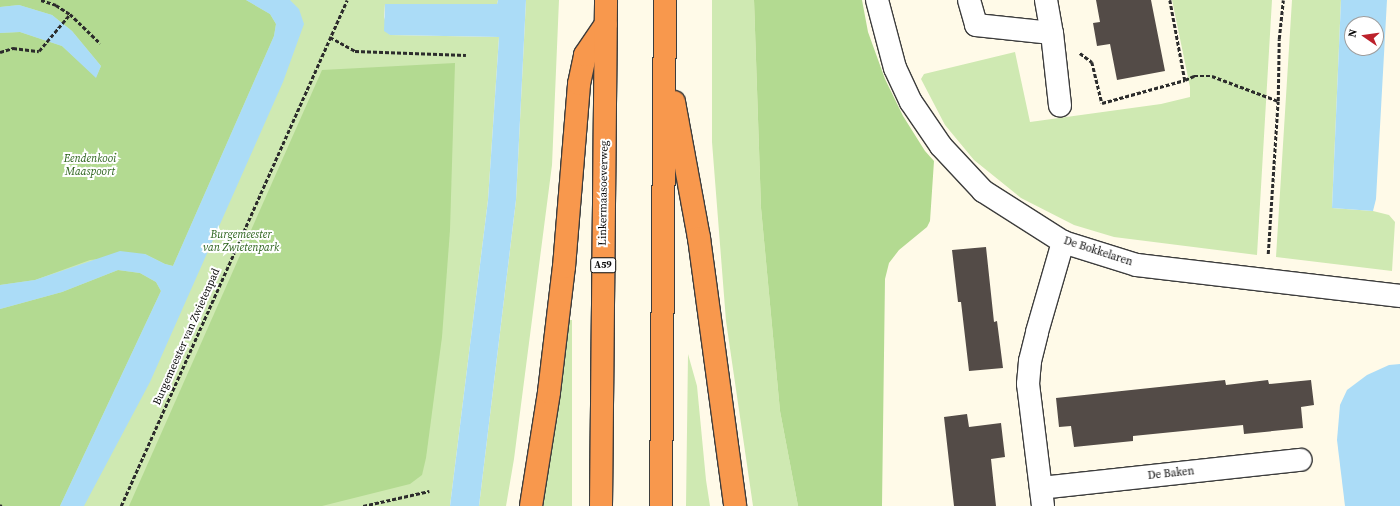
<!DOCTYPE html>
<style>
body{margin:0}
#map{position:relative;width:1400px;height:506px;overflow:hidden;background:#fffae8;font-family:"Source Serif 4",serif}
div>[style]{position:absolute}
.green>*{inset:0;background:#cfe9b2}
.forest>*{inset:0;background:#b3da91}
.water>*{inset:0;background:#abdcf7}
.building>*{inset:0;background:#534b47}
.path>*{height:2.5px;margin-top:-1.25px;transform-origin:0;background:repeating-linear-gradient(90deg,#2c2c2c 0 4px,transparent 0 6px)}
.roads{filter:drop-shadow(1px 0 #3d3d3d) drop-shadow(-1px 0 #3d3d3d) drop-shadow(0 1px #3d3d3d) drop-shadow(0 -1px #3d3d3d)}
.minor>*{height:22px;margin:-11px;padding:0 11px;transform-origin:11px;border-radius:11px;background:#fff}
.highway>*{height:22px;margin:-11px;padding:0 11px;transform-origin:11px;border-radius:11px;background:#f8984d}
span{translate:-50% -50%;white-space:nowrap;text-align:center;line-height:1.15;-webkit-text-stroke:4px #fff;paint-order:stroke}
.shield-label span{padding:1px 3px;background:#fff;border:1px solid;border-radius:3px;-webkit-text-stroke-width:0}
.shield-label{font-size:10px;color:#0a0a0a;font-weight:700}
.park-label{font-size:11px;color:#2b621b;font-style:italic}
.street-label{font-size:11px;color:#0a0a0a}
.north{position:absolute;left:1344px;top:16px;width:40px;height:40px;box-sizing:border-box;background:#fff;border:1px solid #9d9d9d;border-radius:50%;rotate:283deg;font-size:11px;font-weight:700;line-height:16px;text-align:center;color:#0a0a0a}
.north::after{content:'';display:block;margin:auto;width:14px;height:18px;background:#bc212b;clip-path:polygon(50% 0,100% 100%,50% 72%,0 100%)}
</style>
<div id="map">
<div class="green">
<div style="clip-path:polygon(0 0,498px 0,497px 4px,385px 4px,384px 17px,390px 35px,499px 37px,488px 200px,450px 506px,0 506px)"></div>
<div style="clip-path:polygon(526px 0,559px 0,552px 165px,514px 459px,506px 506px,479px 506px,516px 200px)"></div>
<div style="clip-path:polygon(712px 0,754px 0,761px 208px,780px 411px,798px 506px,753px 506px,726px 321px,712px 142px)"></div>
<div style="clip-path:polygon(1172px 0,1272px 0,1257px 255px,1114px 237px,1074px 225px,1021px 198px,974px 160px,945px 125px,921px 79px,924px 74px,1015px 52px,1030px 122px,1161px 104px,1190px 97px,1190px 87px)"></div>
<div style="clip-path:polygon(1292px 0,1341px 0,1332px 208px,1373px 211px,1389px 215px,1395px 222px,1392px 271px,1276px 257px)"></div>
<div style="clip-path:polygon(569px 320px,572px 320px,572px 506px,540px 506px,550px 453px)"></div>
<div style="clip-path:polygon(688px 354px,697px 386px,706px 480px,710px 506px,686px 506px)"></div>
</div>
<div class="forest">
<div style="clip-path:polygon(0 0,246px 0,270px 14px,276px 24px,274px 36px,173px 266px,165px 264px,145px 254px,90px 260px,35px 280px,0 285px,0 33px,20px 32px,62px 46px,96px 77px,101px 66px,72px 31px,52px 15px,19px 5px,0 7px)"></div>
<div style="clip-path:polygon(754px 0,862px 0,868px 32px,885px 79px,903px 116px,925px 151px,934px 161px,930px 221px,927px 227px,899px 250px,889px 263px,885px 279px,882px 506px,798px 506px,780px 411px,761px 208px)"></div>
<div style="clip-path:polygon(455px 63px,450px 230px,442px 337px,426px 458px,422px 475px,410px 484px,322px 506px,129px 506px,322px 70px)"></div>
<div style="clip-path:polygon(118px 270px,140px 273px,156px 282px,161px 291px,60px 506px,0 506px,0 309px,62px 292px)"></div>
</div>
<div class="water">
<div style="clip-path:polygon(246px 0,290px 0,299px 9px,304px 24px,283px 82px,150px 382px,84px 506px,60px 506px,161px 291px,156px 282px,140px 273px,118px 270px,62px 292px,0 309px,0 285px,35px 280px,120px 251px,145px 254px,165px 264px,173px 266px,274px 36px,276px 24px,270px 14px)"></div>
<div style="clip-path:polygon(498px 0,526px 0,516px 200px,479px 506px,450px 506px,488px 200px,499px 37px,390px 35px,384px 31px,385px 4px,497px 4px)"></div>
<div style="clip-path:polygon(evenodd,1341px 0,1387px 0,1376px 199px,1373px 211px,1332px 208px,1341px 0,1352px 24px,1376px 24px,1376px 48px,1352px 48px,1352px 24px)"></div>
<div style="clip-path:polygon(19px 5px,52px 15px,72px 31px,101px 66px,96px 78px,62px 46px,20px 32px,0 33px,0 7px)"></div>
<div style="clip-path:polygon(1400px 364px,1400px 506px,1345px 506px,1337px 440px,1340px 405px,1347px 390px,1367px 375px,1389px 365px)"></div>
</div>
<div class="building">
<div style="clip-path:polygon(1096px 0,1151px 0,1165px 71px,1117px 80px,1110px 44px,1097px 46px,1093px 23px,1100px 22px)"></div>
<div style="clip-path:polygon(986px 247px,994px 322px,997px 321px,1003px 368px,969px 371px,961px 302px,958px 302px,952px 250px)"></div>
<div style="clip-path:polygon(1225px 380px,1226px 385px,1268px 380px,1269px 384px,1311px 380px,1314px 405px,1301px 407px,1303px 428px,1244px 434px,1243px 425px,1133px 436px,1133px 441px,1074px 447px,1071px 426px,1059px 427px,1056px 398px)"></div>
<div style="clip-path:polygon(967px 414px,969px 427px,1001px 423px,1005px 457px,991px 459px,996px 506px,954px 506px,944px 417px)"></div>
</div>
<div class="path">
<div style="left:41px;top:0;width:16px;rotate:18deg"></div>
<div style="left:56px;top:5px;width:17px;rotate:33deg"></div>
<div style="left:70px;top:14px;width:42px;rotate:44deg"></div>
<div style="left:1170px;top:0;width:81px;rotate:79.4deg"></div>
<div style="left:1185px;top:80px;width:10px;rotate:-24deg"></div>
<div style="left:1194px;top:76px;width:18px"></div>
<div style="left:1212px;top:76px;width:71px;rotate:20.7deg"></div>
<div style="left:330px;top:37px;width:29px;rotate:29deg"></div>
<div style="left:355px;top:51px;width:111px;rotate:2.1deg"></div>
<div style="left:0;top:52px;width:14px;rotate:-17deg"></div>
<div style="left:13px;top:48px;width:26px;rotate:7deg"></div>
<div style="left:39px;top:51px;width:48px;rotate:-50deg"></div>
<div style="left:1080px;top:53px;width:15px;rotate:37deg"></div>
<div style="left:1092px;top:62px;width:42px;rotate:76.3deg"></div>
<div style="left:1102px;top:103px;width:86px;rotate:-15.5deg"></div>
<div style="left:1268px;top:254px;width:153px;rotate:-86.3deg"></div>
<div style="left:1278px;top:101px;width:62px;rotate:-89.1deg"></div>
<div style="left:1279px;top:39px;width:39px;rotate:-84deg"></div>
<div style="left:0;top:505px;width:2px;rotate:27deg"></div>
<div style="left:121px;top:506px;width:554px;rotate:-65.93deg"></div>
<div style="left:363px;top:506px;width:68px;rotate:-12.8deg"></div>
</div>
<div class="roads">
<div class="minor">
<div style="left:877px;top:0;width:70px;rotate:75.2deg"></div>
<div style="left:895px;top:68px;width:38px;rotate:65deg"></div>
<div style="left:911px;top:102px;width:53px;rotate:55.7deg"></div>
<div style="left:941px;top:146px;width:62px;rotate:47deg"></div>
<div style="left:983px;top:191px;width:95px;rotate:32.5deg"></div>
<div style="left:1063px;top:242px;width:77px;rotate:17.3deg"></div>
<div style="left:1137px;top:265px;width:265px;rotate:6.7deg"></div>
<div style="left:969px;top:0;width:26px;rotate:74deg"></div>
<div style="left:976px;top:25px;width:76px;rotate:6deg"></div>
<div style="left:1046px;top:0;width:34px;rotate:80deg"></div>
<div style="left:1052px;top:33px;width:73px;rotate:83.7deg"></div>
<div style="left:1041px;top:488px;width:261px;rotate:-6.2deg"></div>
<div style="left:1043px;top:506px;width:123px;rotate:-97deg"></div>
<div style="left:1028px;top:384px;width:23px;rotate:-85deg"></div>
<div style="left:1030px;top:361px;width:30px;rotate:-76deg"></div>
<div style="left:1037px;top:332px;width:94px;rotate:-73.9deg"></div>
</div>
<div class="highway">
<div style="left:674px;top:102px;width:138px;rotate:79.6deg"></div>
<div style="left:699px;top:238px;width:270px;rotate:82.3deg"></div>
<div style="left:531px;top:506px;width:115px;rotate:-81deg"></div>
<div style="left:549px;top:392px;width:126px;rotate:-83.2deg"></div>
<div style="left:564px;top:267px;width:184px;rotate:-85.3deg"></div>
<div style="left:579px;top:84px;width:30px;rotate:-78deg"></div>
<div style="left:585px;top:55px;width:37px;rotate:-56deg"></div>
<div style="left:601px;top:506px;width:506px;rotate:-89.43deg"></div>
<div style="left:661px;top:506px;width:506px;rotate:-89.55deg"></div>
</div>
</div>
<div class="shield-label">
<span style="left:603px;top:265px">A59</span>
</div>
<div class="park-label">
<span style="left:90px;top:166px">Eendenkooi<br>Maaspoort</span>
<span style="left:241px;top:242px">Burgemeester<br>van Zwietenpark</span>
</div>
<div class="street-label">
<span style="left:604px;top:193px;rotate:-89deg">Linkermaasoeverweg</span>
<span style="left:1098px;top:252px;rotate:18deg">De Bokkelaren</span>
<span style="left:187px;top:337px;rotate:-66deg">Burgemeester van Zwietenpad</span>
<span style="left:1171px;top:474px;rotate:-6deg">De Baken</span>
</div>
<div class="north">N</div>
</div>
